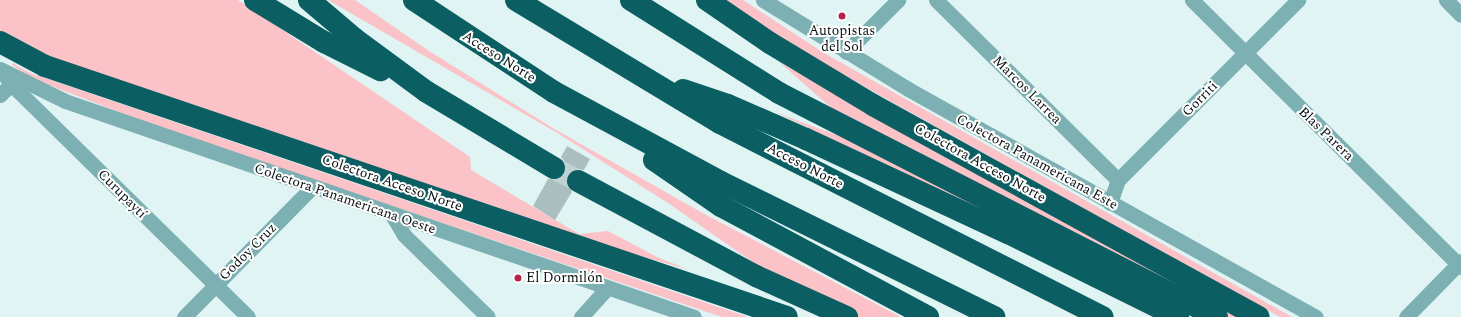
<!DOCTYPE html>
<meta charset="utf-8">
<style>
body{margin:0}
#map{position:relative;width:1461px;height:317px;overflow:hidden;background:#e0f4f4;font-family:Spectral,serif}
div>[style]{position:absolute}
.green>*{inset:0;background:#fbc2c7}
.building>*{inset:0;background:#acbfc0}
.highway-tunnel>*{height:22px;margin-top:-11px;transform-origin:0;background:repeating-linear-gradient(90deg,#c0d2d2 0 22px,transparent 0 33px)}
.minor>*{height:15px;margin:-7.5px;padding:0 7.5px;transform-origin:7.5px;border-radius:7.5px;background:#7db0b3}
.highway>*{height:22px;margin:-11px;padding:0 11px;transform-origin:11px;border-radius:11px;background:#0b5f63}
.dots>*{width:11px;height:11px;translate:-50% -50%;box-sizing:border-box;border:2px solid #fff;border-radius:50%}
span{translate:-50% -50%;white-space:nowrap;text-align:center;line-height:1.15;-webkit-text-stroke:4px #fff;paint-order:stroke}
.poi-label{font-size:14px;color:#080f0f}
.left{translate:0 -50%;text-align:left}
.street-label{font-size:14px;color:#080f0f}
</style>
<div id="map">
<div class="green">
<div style="clip-path:polygon(0 0,238px 0,470px 157px,471px 170px,579px 234px,608px 231px,659px 258px,690px 270px,633px 254px,52px 60px,0 32px)"></div>
<div style="clip-path:polygon(328px 0,355px 0,429px 51px,556px 130px,708px 216px,901px 317px,857px 317px,764px 270px,668px 203px,559px 134px)"></div>
<div style="clip-path:polygon(723px 0,743px 0,824px 53px,1292px 317px,1280px 317px,906px 110px,798px 49px)"></div>
<div style="clip-path:polygon(779px 62px,906px 134px,1240px 317px,1229px 317px,863px 130px,829px 106px)"></div>
<div style="clip-path:polygon(13px 63px,30px 73px,748px 317px,722px 317px,166px 130px,33px 79px,12px 65px)"></div>
<div style="clip-path:polygon(775px 112px,860px 144px,1166px 296px,907px 175px)"></div>
</div>
<div class="building">
<div style="clip-path:polygon(567px 146px,590px 159px,584px 170px,577px 169px,567px 175px,566px 182px,572px 192px,555px 220px,533px 206px,548px 179px,560px 179px,565px 174px,565px 162px,561px 157px)"></div>
</div>
<div class="highway-tunnel">
<div style="left:554px;top:168px;width:27px;rotate:28deg"></div>
</div>
<div class="minor">
<div style="left:763px;top:0;width:170px;rotate:31.5deg"></div>
<div style="left:908px;top:89px;width:467px;rotate:29.2deg"></div>
<div style="left:936px;top:0;width:256px;rotate:44.7deg"></div>
<div style="left:1192px;top:0;width:379px;rotate:44.8deg"></div>
<div style="left:1446px;top:0;width:21px;rotate:45deg"></div>
<div style="left:846px;top:52px;width:74px;rotate:-45deg"></div>
<div style="left:0;top:69px;width:72px;rotate:26.2deg"></div>
<div style="left:65px;top:101px;width:665px;rotate:18.95deg"></div>
<div style="left:4px;top:74px;width:12px;rotate:55deg"></div>
<div style="left:11px;top:84px;width:332px;rotate:44.5deg"></div>
<div style="left:0;top:95px;width:16px;rotate:-45deg"></div>
<div style="left:1110px;top:203px;width:24px;rotate:-71deg"></div>
<div style="left:1118px;top:180px;width:255px;rotate:-45deg"></div>
<div style="left:392px;top:215px;width:23px;rotate:59deg"></div>
<div style="left:404px;top:235px;width:117px;rotate:44.3deg"></div>
<div style="left:184px;top:317px;width:182px;rotate:-45.4deg"></div>
<div style="left:581px;top:317px;width:39px;rotate:-48deg"></div>
<div style="left:1406px;top:317px;width:78px;rotate:-45.5deg"></div>
</div>
<div class="highway">
<div style="left:255px;top:0;width:81px;rotate:31.3deg"></div>
<div style="left:324px;top:42px;width:63px;rotate:26.6deg"></div>
<div style="left:309px;top:0;width:60px;rotate:40.3deg"></div>
<div style="left:355px;top:39px;width:89px;rotate:36.4deg"></div>
<div style="left:427px;top:92px;width:148px;rotate:30.9deg"></div>
<div style="left:414px;top:0;width:168px;rotate:33.3deg"></div>
<div style="left:554px;top:92px;width:190px;rotate:28.3deg"></div>
<div style="left:721px;top:182px;width:305px;rotate:26.3deg"></div>
<div style="left:516px;top:0;width:238px;rotate:31.1deg"></div>
<div style="left:720px;top:123px;width:429px;rotate:26.9deg"></div>
<div style="left:631px;top:0;width:175px;rotate:32.1deg"></div>
<div style="left:779px;top:93px;width:492px;rotate:27.1deg"></div>
<div style="left:707px;top:0;width:76px;rotate:34.3deg"></div>
<div style="left:770px;top:43px;width:120px;rotate:31deg"></div>
<div style="left:873px;top:105px;width:440px;rotate:28.8deg"></div>
<div style="left:0;top:42px;width:51px;rotate:28.1deg"></div>
<div style="left:45px;top:66px;width:783px;rotate:18.69deg"></div>
<div style="left:683px;top:90px;width:47px;rotate:18.4deg"></div>
<div style="left:728px;top:105px;width:85px;rotate:23.6deg"></div>
<div style="left:806px;top:139px;width:223px;rotate:25deg"></div>
<div style="left:1008px;top:233px;width:190px;rotate:26.3deg"></div>
<div style="left:654px;top:160px;width:81px;rotate:34.5deg"></div>
<div style="left:721px;top:206px;width:235px;rotate:28.2deg"></div>
<div style="left:578px;top:181px;width:202px;rotate:28.1deg"></div>
<div style="left:756px;top:276px;width:100px;rotate:24.3deg"></div>
</div>
<div class="dots">
<div style="left:842px;top:16px;background:#b52449"></div>
<div style="left:518px;top:278px;background:#b52449"></div>
</div>
<div class="poi-label">
<span style="left:842px;top:39px">Autopistas<br>del Sol</span>
<span class="left" style="left:526px;top:278px">El Dormilón</span>
</div>
<div class="street-label">
<span style="left:499px;top:57px;rotate:32deg">Acceso Norte</span>
<span style="left:1027px;top:90px;rotate:45deg">Marcos Larrea</span>
<span style="left:1200px;top:99px;rotate:-45deg">Gorriti</span>
<span style="left:1326px;top:134px;rotate:44deg">Blas Parera</span>
<span style="left:1037px;top:162px;rotate:29deg">Colectora Panamericana Este</span>
<span style="left:980px;top:163px;rotate:29deg">Colectora Acceso Norte</span>
<span style="left:805px;top:166px;rotate:27deg">Acceso Norte</span>
<span style="left:392px;top:183px;rotate:19deg">Colectora Acceso Norte</span>
<span style="left:122px;top:194px;rotate:45deg">Curupaytí</span>
<span style="left:345px;top:199px;rotate:19deg">Colectora Panamericana Oeste</span>
<span style="left:248px;top:252px;rotate:-45deg">Godoy Cruz</span>
</div>
</div>
